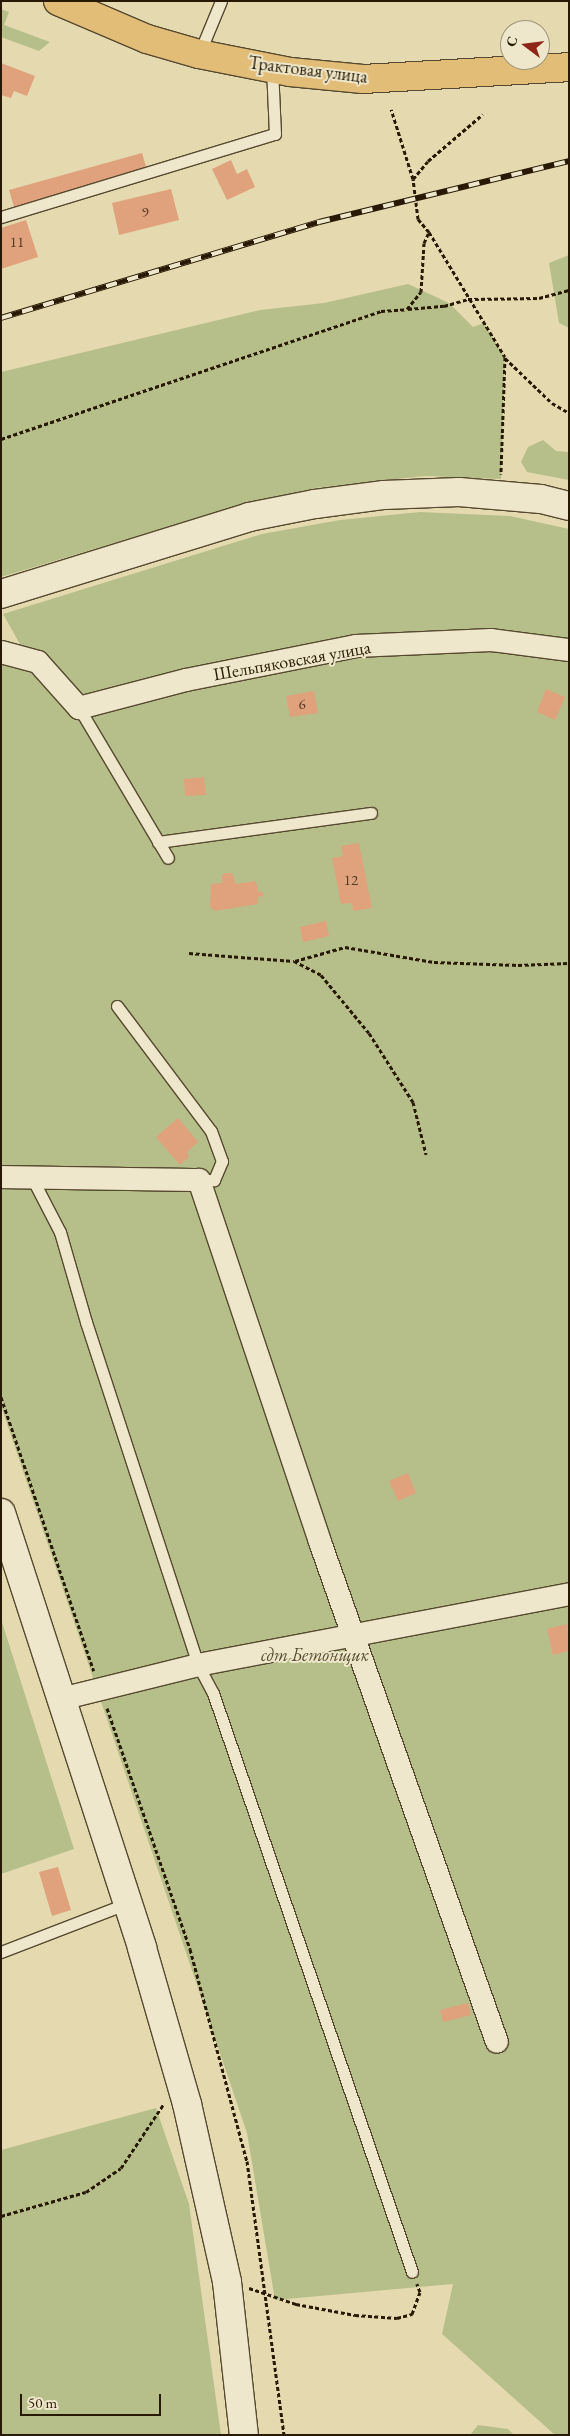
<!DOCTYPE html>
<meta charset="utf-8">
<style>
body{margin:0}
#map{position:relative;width:570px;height:2436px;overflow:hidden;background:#e5daaf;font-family:"EB Garamond",serif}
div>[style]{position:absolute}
.green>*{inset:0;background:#b6bf8a}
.building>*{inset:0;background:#e0a17d}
.path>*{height:3px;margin-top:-1.5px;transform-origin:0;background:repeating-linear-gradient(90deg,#271904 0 4px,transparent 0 6.5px)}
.roads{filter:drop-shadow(1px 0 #56492f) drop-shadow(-1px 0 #56492f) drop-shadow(0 1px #56492f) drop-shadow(0 -1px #56492f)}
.service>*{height:11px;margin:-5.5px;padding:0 5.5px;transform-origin:5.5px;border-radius:5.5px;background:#eee7cb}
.minor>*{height:22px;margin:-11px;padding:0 11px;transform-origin:11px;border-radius:11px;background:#eee7cb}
.tertiary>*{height:28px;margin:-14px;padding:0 14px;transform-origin:14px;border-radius:14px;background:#eee7cb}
.secondary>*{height:28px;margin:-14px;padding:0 14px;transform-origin:14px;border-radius:14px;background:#eee7cb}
.primary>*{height:28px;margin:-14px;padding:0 14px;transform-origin:14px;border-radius:14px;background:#e2bd78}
.rail>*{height:5.5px;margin-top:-2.75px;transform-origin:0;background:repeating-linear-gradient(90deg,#eee7cb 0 11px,#271904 0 22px);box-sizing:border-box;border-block:1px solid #271904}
span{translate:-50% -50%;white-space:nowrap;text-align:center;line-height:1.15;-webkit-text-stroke:4px #eee7cb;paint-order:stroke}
.number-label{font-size:15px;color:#553b22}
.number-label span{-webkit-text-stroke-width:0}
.street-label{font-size:18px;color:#271904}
.park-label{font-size:18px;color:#524b2c;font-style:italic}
.frame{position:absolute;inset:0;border:2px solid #271904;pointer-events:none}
.north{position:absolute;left:500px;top:20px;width:50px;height:50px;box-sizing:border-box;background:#eee7cb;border:1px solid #9e957b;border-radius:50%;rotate:285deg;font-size:14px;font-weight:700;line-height:20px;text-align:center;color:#271904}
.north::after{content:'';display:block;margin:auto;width:18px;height:22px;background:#8f2418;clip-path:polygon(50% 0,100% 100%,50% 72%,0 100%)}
.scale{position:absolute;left:20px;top:2394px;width:141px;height:22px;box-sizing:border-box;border:2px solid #271904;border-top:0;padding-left:6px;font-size:15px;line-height:18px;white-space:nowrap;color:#271904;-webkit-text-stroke:4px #eee7cb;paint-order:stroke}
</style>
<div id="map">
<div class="green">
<div style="clip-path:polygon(1px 9px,9px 12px,4px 25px,50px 42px,39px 51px,1px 37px)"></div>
<div style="clip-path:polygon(569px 255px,569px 328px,559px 323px,549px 263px)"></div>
<div style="clip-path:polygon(408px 284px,449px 303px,473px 327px,484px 323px,505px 357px,501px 479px,425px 476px,315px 488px,194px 519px,1px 577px,1px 372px,260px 310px,324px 303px)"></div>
<div style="clip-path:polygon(543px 440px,556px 451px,569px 452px,569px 480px,527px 472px,521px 462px,528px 447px)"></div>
<div style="clip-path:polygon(420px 512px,510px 516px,569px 529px,569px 2435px,555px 2435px,442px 2334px,453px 2284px,275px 2300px,247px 2133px,1px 1406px,1px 661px,30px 662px,3px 614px,262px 534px,340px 520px)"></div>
<div style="clip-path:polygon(1px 1619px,74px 1849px,1px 1874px)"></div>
<div style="clip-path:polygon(156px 2108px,189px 2204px,221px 2435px,1px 2435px,1px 2150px)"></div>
<div style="clip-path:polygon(478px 2425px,508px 2429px,514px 2435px,470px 2435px)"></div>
</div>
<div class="building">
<div style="clip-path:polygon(1px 63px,35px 76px,27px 96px,14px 91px,11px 98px,1px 95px)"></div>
<div style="clip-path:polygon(142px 153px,147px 170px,14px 207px,9px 190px)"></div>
<div style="clip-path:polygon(231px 160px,237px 174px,247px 169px,255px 187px,227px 200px,212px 169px)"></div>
<div style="clip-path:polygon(171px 189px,179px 220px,119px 235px,112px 203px)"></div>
<div style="clip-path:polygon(26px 220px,38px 257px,1px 269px,1px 228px)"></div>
<div style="clip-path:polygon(546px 689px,565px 697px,555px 720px,537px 712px)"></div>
<div style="clip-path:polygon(314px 691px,318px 713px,290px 717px,286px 696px)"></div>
<div style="clip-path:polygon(204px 777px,206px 795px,185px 796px,184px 779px)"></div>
<div style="clip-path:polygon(359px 843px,372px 908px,353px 911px,352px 903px,341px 904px,332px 858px,343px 856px,341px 846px)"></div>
<div style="clip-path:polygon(226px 873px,232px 873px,236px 884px,256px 881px,258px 892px,263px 892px,263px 896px,258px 897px,258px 904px,215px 911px,210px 907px,211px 884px,222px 883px,222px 875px)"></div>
<div style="clip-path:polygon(326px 921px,329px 936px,303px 942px,300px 927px)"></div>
<div style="clip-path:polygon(178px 1118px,198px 1142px,187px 1152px,189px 1157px,180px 1165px,156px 1137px)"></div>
<div style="clip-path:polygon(408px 1473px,416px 1493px,398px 1501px,389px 1481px)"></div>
<div style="clip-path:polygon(567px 1624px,569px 1651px,553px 1655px,547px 1629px)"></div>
<div style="clip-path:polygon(58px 1867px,71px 1910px,52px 1916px,39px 1872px)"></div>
<div style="clip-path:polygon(468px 2003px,471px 2015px,443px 2022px,440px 2010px)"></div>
</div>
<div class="path">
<div style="left:413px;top:179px;width:23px;rotate:-50deg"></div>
<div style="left:428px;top:161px;width:72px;rotate:-40.5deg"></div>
<div style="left:429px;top:232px;width:146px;rotate:58.7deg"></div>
<div style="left:505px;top:357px;width:117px;rotate:92deg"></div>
<div style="left:408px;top:309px;width:36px;rotate:-5deg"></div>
<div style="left:444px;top:306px;width:25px;rotate:-16deg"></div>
<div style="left:468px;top:299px;width:71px;rotate:-0.8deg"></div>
<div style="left:539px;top:298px;width:31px;rotate:-15deg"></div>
<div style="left:505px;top:358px;width:65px;rotate:43.8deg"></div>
<div style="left:552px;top:403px;width:20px;rotate:30deg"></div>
<div style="left:1px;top:439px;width:401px;rotate:-18.6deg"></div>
<div style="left:381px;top:311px;width:26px;rotate:-4deg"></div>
<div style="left:407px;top:309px;width:22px;rotate:-51deg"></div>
<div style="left:421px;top:292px;width:49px;rotate:-86.5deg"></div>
<div style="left:424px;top:243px;width:12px;rotate:-66deg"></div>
<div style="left:429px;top:232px;width:17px;rotate:-130deg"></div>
<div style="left:418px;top:219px;width:40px;rotate:-97.1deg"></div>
<div style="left:413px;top:179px;width:73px;rotate:-107.4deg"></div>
<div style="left:189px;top:953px;width:105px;rotate:4.4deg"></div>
<div style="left:294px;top:961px;width:30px;rotate:27deg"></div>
<div style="left:321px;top:975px;width:75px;rotate:50.4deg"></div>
<div style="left:369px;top:1033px;width:82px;rotate:57.5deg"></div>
<div style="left:413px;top:1102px;width:54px;rotate:76deg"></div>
<div style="left:295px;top:961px;width:52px;rotate:-15.6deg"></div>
<div style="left:345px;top:947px;width:90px;rotate:9.6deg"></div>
<div style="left:434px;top:962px;width:84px;rotate:2deg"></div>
<div style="left:518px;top:965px;width:51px;rotate:-2.2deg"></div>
<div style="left:1px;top:1397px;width:289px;rotate:71.3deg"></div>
<div style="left:107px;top:1708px;width:255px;rotate:71deg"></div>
<div style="left:190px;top:1949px;width:220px;rotate:75deg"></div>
<div style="left:247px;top:2161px;width:276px;rotate:82.3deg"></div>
<div style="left:1px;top:2216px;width:88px;rotate:-15.8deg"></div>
<div style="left:86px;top:2192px;width:42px;rotate:-34.4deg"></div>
<div style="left:121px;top:2168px;width:76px;rotate:-56.3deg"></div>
<div style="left:249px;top:2288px;width:50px;rotate:18.8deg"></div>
<div style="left:296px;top:2304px;width:60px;rotate:10.6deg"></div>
<div style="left:355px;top:2315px;width:42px;rotate:4.1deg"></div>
<div style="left:397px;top:2318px;width:16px;rotate:-15deg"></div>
<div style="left:412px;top:2314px;width:23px;rotate:-70deg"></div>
<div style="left:420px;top:2292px;width:9px;rotate:-111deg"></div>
</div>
<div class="roads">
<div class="service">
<div style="left:199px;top:54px;width:57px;rotate:-67.5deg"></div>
<div style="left:1px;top:217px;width:286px;rotate:-16.9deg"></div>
<div style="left:275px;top:134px;width:66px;rotate:-92.6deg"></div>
<div style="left:79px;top:708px;width:174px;rotate:59.3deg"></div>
<div style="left:158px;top:842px;width:215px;rotate:-7.8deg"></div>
<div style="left:117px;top:1006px;width:156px;rotate:53.1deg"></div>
<div style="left:211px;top:1131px;width:32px;rotate:70deg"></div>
<div style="left:222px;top:1161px;width:21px;rotate:113deg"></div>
<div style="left:214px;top:1180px;width:15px;rotate:180deg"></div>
<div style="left:32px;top:1178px;width:61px;rotate:62.6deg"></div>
<div style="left:60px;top:1232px;width:94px;rotate:73.9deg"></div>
<div style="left:86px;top:1322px;width:361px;rotate:71.9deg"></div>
<div style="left:198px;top:1665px;width:32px;rotate:62deg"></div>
<div style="left:213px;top:1693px;width:612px;rotate:71.03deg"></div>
<div style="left:1px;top:1952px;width:136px;rotate:-21.1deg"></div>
</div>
<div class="minor">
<div style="left:1px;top:652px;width:38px;rotate:15deg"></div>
<div style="left:38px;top:662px;width:62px;rotate:48.3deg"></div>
<div style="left:79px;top:708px;width:111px;rotate:-14.7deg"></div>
<div style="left:186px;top:680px;width:173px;rotate:-11.3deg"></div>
<div style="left:356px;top:646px;width:135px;rotate:-2.5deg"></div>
<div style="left:491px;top:640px;width:79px;rotate:7.3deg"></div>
<div style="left:1px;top:1177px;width:198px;rotate:0.9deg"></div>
<div style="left:199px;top:1180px;width:382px;rotate:71.5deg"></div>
<div style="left:320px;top:1542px;width:530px;rotate:70.51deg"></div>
<div style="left:61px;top:1699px;width:141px;rotate:-13.9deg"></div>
<div style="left:198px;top:1665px;width:378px;rotate:-10.8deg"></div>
</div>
<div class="tertiary">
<div style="left:1px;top:594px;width:260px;rotate:-17.2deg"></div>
<div style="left:249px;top:517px;width:67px;rotate:-11.1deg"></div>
<div style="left:315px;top:504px;width:70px;rotate:-7.4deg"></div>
<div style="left:384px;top:495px;width:75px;rotate:-2.3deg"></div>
<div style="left:459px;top:492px;width:82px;rotate:4.9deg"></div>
<div style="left:541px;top:499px;width:29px;rotate:14deg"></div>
</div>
<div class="secondary">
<div style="left:1px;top:1513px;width:457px;rotate:72deg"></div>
<div style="left:142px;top:1948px;width:162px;rotate:73.9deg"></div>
<div style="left:187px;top:2104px;width:182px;rotate:77.3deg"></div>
<div style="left:227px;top:2282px;width:154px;rotate:83.7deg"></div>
</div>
<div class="primary">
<div style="left:58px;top:1px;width:97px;rotate:23.1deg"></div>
<div style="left:147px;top:39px;width:54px;rotate:16.1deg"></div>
<div style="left:199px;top:54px;width:93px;rotate:11.2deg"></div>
<div style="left:290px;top:72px;width:73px;rotate:5.5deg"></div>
<div style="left:363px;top:79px;width:206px;rotate:-3.3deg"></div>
</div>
</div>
<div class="rail">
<div style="left:1px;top:318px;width:332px;rotate:-16.8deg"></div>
<div style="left:319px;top:222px;width:257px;rotate:-13.7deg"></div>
</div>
<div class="number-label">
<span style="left:145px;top:212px">9</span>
<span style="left:17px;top:242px">11</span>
<span style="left:302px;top:704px">6</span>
<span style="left:351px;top:880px">12</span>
</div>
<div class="street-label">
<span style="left:308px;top:70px;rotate:7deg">Трактовая улица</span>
<span style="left:292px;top:661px;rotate:-10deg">Шельпяковская улица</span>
</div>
<div class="park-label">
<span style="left:315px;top:1655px">сдт Бетонщик</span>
</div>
<div class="frame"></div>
<div class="north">С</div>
<div class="scale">50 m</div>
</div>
